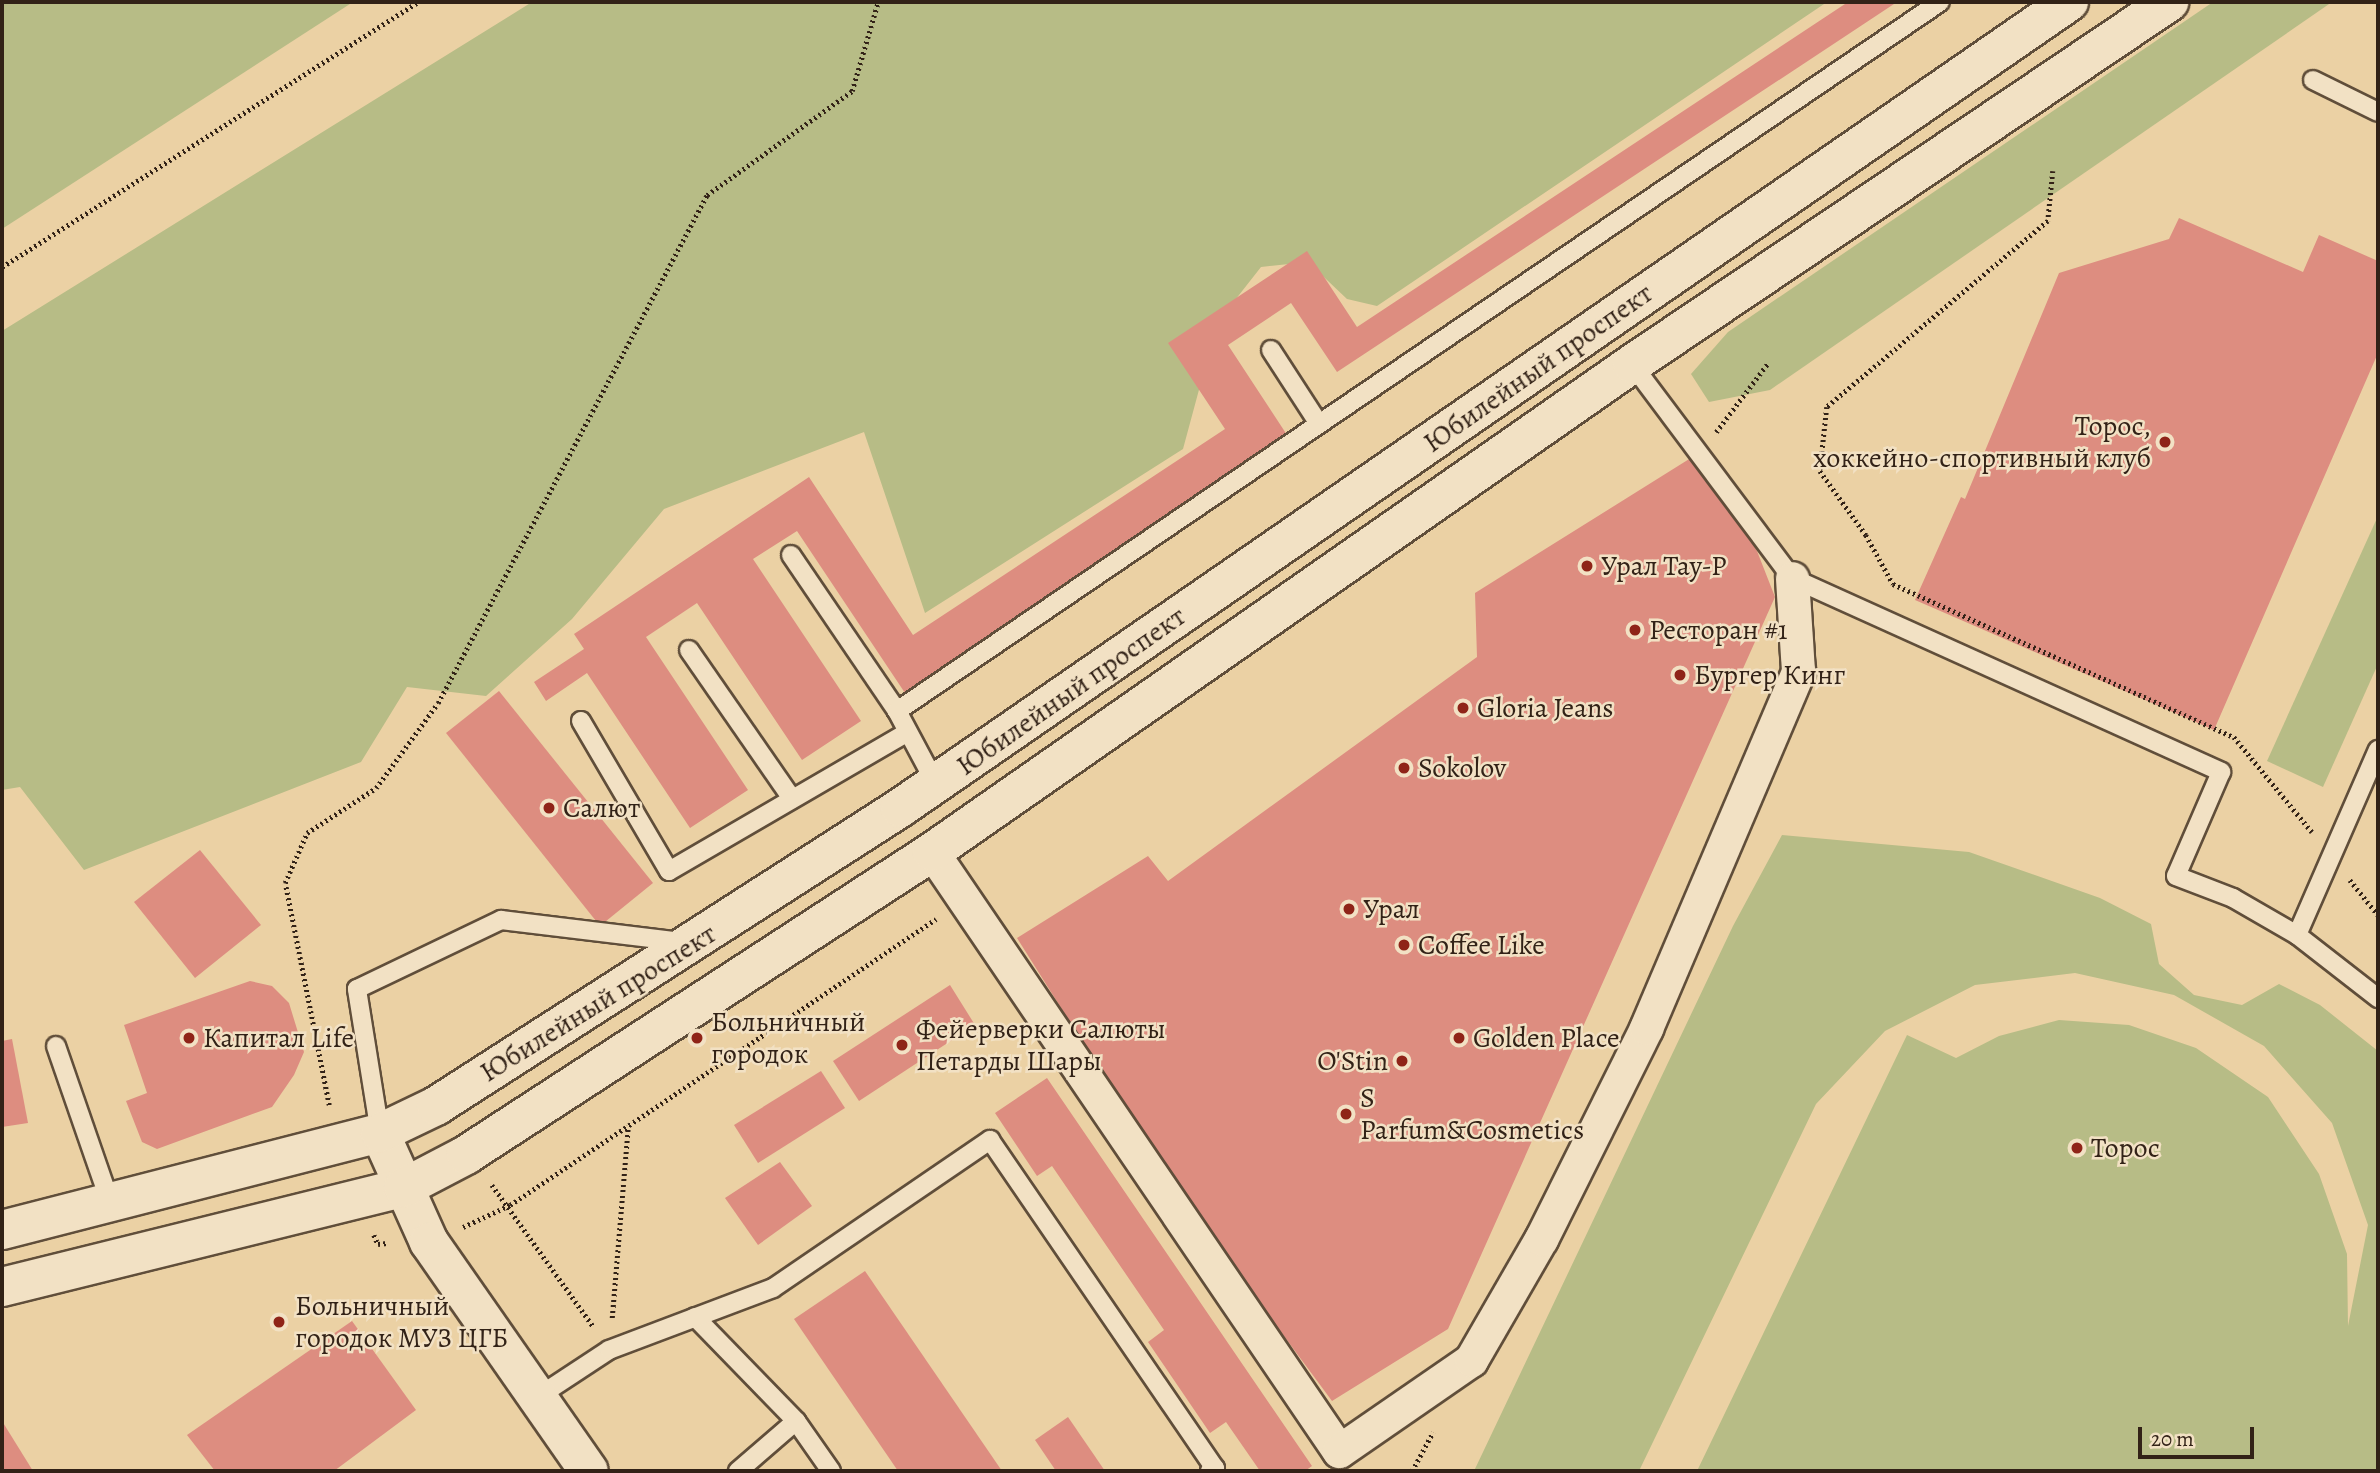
<!DOCTYPE html>
<meta charset="utf-8">
<style>
body{margin:0}
#map{position:relative;width:2380px;height:1473px;overflow:hidden;background:#ebd1a4;font-family:Alegreya,serif}
div>[style]{position:absolute}
.green>*{inset:0;background:#b7bc86}
.building>*{inset:0;background:#dd8d80}
.path>*{height:4.5px;margin-top:-2.25px;transform-origin:0;background:repeating-linear-gradient(90deg,#322217 0 2px,transparent 0 5.5px)}
.roads{filter:drop-shadow(2px 0 #604e3a) drop-shadow(-2px 0 #604e3a) drop-shadow(0 2px #604e3a) drop-shadow(0 -2px #604e3a)}
.service>*{height:18px;margin:-9px;padding:0 9px;transform-origin:9px;border-radius:9px;background:#f2e1c4}
.minor>*{height:33px;margin:-16.5px;padding:0 16.5px;transform-origin:16.5px;border-radius:16.5px;background:#f2e1c4}
.secondary>*{height:38px;margin:-19px;padding:0 19px;transform-origin:19px;border-radius:19px;background:#f2e1c4}
.dots>*{width:19px;height:19px;translate:-50% -50%;box-sizing:border-box;border:4px solid #f2e1c4;border-radius:50%}
span{translate:-50% -50%;white-space:nowrap;text-align:center;line-height:1.15;-webkit-text-stroke:5px #f2e1c4;paint-order:stroke}
.street-label{font-size:28px;color:#322217}
.poi-label{font-size:28px;color:#322217}
.right{translate:-100% -50%;text-align:right}
.left{translate:0 -50%;text-align:left}
.frame{position:absolute;inset:0;border:4px solid #322217;pointer-events:none}
.scale{position:absolute;left:2138px;top:1427px;width:116px;height:32px;box-sizing:border-box;border:4px solid #322217;border-top:0;padding-left:9px;font-size:21px;line-height:24px;white-space:nowrap;color:#322217;-webkit-text-stroke:5px #f2e1c4;paint-order:stroke}
</style>
<div id="map">
<div class="green">
<div style="clip-path:polygon(2px 2px,353px 2px,2px 229px)"></div>
<div style="clip-path:polygon(532px 2px,1827px 2px,1377px 306px,1347px 299px,1308px 262px,1261px 267px,1217px 323px,1183px 449px,925px 613px,864px 432px,664px 509px,572px 619px,486px 696px,407px 687px,361px 762px,84px 870px,20px 787px,2px 790px,2px 331px)"></div>
<div style="clip-path:polygon(2213px 2px,2332px 2px,1770px 390px,1709px 402px,1691px 374px,1728px 332px)"></div>
<div style="clip-path:polygon(2378px 516px,2378px 664px,2323px 787px,2267px 761px)"></div>
<div style="clip-path:polygon(1782px 835px,1969px 852px,2100px 898px,2151px 924px,2159px 964px,2194px 995px,2242px 1005px,2279px 984px,2320px 1005px,2378px 1051px,2378px 1471px,1697px 1471px,1907px 1035px,1956px 1058px,1999px 1036px,2059px 1020px,2129px 1025px,2196px 1048px,2268px 1097px,2319px 1174px,2347px 1254px,2348px 1326px,2368px 1225px,2332px 1123px,2264px 1046px,2174px 995px,2075px 973px,1975px 985px,1885px 1031px,1816px 1104px,1639px 1471px,1474px 1471px,1733px 926px)"></div>
</div>
<div class="building">
<div style="clip-path:polygon(1848px 2px,1897px 2px,1337px 372px,1291px 303px,1228px 345px,1291px 441px,907px 696px,797px 531px,753px 559px,861px 721px,802px 760px,697px 603px,646px 637px,748px 790px,690px 828px,587px 673px,546px 701px,534px 682px,584px 649px,574px 634px,809px 477px,913px 635px,1225px 429px,1168px 343px,1307px 251px,1357px 327px)"></div>
<div style="clip-path:polygon(2179px 218px,2303px 272px,2319px 235px,2378px 261px,2378px 353px,2214px 730px,1915px 600px,1961px 497px,1965px 499px,2059px 273px,2169px 239px)"></div>
<div style="clip-path:polygon(1702px 451px,1757px 551px,1775px 597px,1448px 1329px,1332px 1401px,1175px 1189px,1017px 938px,1148px 856px,1168px 881px,1477px 657px,1475px 593px)"></div>
<div style="clip-path:polygon(499px 691px,653px 883px,600px 926px,446px 733px)"></div>
<div style="clip-path:polygon(200px 850px,261px 925px,195px 978px,134px 902px)"></div>
<div style="clip-path:polygon(250px 981px,272px 986px,289px 1003px,304px 1052px,294px 1075px,272px 1107px,157px 1149px,142px 1142px,126px 1101px,147px 1093px,124px 1025px)"></div>
<div style="clip-path:polygon(950px 985px,975px 1025px,859px 1101px,833px 1061px)"></div>
<div style="clip-path:polygon(12px 1039px,28px 1123px,2px 1127px,2px 1041px)"></div>
<div style="clip-path:polygon(821px 1071px,845px 1108px,758px 1163px,734px 1125px)"></div>
<div style="clip-path:polygon(1047px 1078px,1312px 1466px,1305px 1471px,1260px 1471px,1226px 1422px,1210px 1433px,1148px 1342px,1164px 1330px,1052px 1166px,1037px 1176px,995px 1113px)"></div>
<div style="clip-path:polygon(780px 1162px,812px 1206px,758px 1245px,725px 1198px)"></div>
<div style="clip-path:polygon(865px 1271px,1002px 1471px,898px 1471px,794px 1319px)"></div>
<div style="clip-path:polygon(352px 1321px,416px 1410px,334px 1471px,215px 1471px,187px 1435px)"></div>
<div style="clip-path:polygon(1068px 1417px,1105px 1471px,1056px 1471px,1035px 1440px)"></div>
<div style="clip-path:polygon(2px 1421px,33px 1471px,2px 1471px)"></div>
</div>
<div class="path">
<div style="left:2053px;top:171px;width:50px;rotate:95.7deg"></div>
<div style="left:2048px;top:221px;width:289px;rotate:139.9deg"></div>
<div style="left:1827px;top:407px;width:64px;rotate:96.2deg"></div>
<div style="left:1820px;top:471px;width:79px;rotate:54.3deg"></div>
<div style="left:1866px;top:535px;width:56px;rotate:61.1deg"></div>
<div style="left:1893px;top:584px;width:374px;rotate:24.2deg"></div>
<div style="left:2234px;top:737px;width:123px;rotate:50.6deg"></div>
<div style="left:2px;top:267px;width:493px;rotate:-32.5deg"></div>
<div style="left:1716px;top:432px;width:86px;rotate:-53deg"></div>
<div style="left:2350px;top:880px;width:45px;rotate:51.3deg"></div>
<div style="left:329px;top:1105px;width:226px;rotate:-101.2deg"></div>
<div style="left:285px;top:883px;width:55px;rotate:-66.3deg"></div>
<div style="left:307px;top:833px;width:82px;rotate:-33.1deg"></div>
<div style="left:376px;top:788px;width:105px;rotate:-53.9deg"></div>
<div style="left:438px;top:703px;width:575px;rotate:-62.1deg"></div>
<div style="left:707px;top:195px;width:178px;rotate:-35.6deg"></div>
<div style="left:852px;top:91px;width:93px;rotate:-73.7deg"></div>
<div style="left:492px;top:1185px;width:173px;rotate:54.4deg"></div>
<div style="left:463px;top:1227px;width:52px;rotate:-25.1deg"></div>
<div style="left:510px;top:1205px;width:513px;rotate:-33.88deg"></div>
<div style="left:374px;top:1235px;width:10px;rotate:66deg"></div>
<div style="left:378px;top:1244px;width:9px;rotate:-6deg"></div>
<div style="left:612px;top:1318px;width:193px;rotate:-85.2deg"></div>
<div style="left:1412px;top:1471px;width:44px;rotate:-61.7deg"></div>
</div>
<div class="roads">
<div class="service">
<div style="left:2313px;top:80px;width:72px;rotate:26.2deg"></div>
<div style="left:1271px;top:350px;width:88px;rotate:57deg"></div>
<div style="left:1632px;top:364px;width:267px;rotate:53.2deg"></div>
<div style="left:1792px;top:578px;width:471px;rotate:24.3deg"></div>
<div style="left:2221px;top:772px;width:113px;rotate:113.4deg"></div>
<div style="left:2176px;top:876px;width:61px;rotate:21.1deg"></div>
<div style="left:2233px;top:898px;width:74px;rotate:30deg"></div>
<div style="left:2297px;top:935px;width:103px;rotate:37.9deg"></div>
<div style="left:791px;top:555px;width:189px;rotate:55.8deg"></div>
<div style="left:689px;top:650px;width:181px;rotate:55.3deg"></div>
<div style="left:581px;top:721px;width:174px;rotate:59.6deg"></div>
<div style="left:669px;top:871px;width:276px;rotate:-30.2deg"></div>
<div style="left:936px;top:784px;width:83px;rotate:-118.1deg"></div>
<div style="left:897px;top:711px;width:1261px;rotate:-34.21deg"></div>
<div style="left:2297px;top:935px;width:202px;rotate:-66.4deg"></div>
<div style="left:56px;top:1046px;width:165px;rotate:70.9deg"></div>
<div style="left:380px;top:1133px;width:146px;rotate:-99.1deg"></div>
<div style="left:357px;top:989px;width:160px;rotate:-25.6deg"></div>
<div style="left:501px;top:920px;width:184px;rotate:6.9deg"></div>
<div style="left:695px;top:1317px;width:145px;rotate:45.8deg"></div>
<div style="left:796px;top:1421px;width:77px;rotate:139.2deg"></div>
<div style="left:536px;top:1398px;width:87px;rotate:-33.3deg"></div>
<div style="left:609px;top:1350px;width:175px;rotate:-20.7deg"></div>
<div style="left:773px;top:1288px;width:263px;rotate:-34.3deg"></div>
<div style="left:990px;top:1140px;width:398px;rotate:55.6deg"></div>
<div style="left:1215px;top:1468px;width:6px;rotate:149deg"></div>
<div style="left:796px;top:1421px;width:61px;rotate:55deg"></div>
</div>
<div class="minor">
<div style="left:932px;top:852px;width:724px;rotate:55.81deg"></div>
<div style="left:1339px;top:1451px;width:160px;rotate:-34.6deg"></div>
<div style="left:1471px;top:1360px;width:140px;rotate:-60deg"></div>
<div style="left:1541px;top:1239px;width:236px;rotate:-63.5deg"></div>
<div style="left:1646px;top:1028px;width:388px;rotate:-66.9deg"></div>
<div style="left:1798px;top:671px;width:93px;rotate:-93.7deg"></div>
</div>
<div class="secondary">
<div style="left:380px;top:1133px;width:120px;rotate:65.8deg"></div>
<div style="left:429px;top:1242px;width:279px;rotate:55.1deg"></div>
<div style="left:2px;top:1230px;width:390px;rotate:-14.4deg"></div>
<div style="left:380px;top:1133px;width:62px;rotate:-25.7deg"></div>
<div style="left:436px;top:1106px;width:551px;rotate:-32.71deg"></div>
<div style="left:900px;top:808px;width:1420px;rotate:-34.59deg"></div>
<div style="left:2px;top:1287px;width:413px;rotate:-13.9deg"></div>
<div style="left:403px;top:1188px;width:71px;rotate:-27.6deg"></div>
<div style="left:466px;top:1155px;width:556px;rotate:-33.03deg"></div>
<div style="left:932px;top:852px;width:853px;rotate:-34.88deg"></div>
<div style="left:1632px;top:364px;width:648px;rotate:-33.98deg"></div>
</div>
</div>
<div class="dots">
<div style="left:2165px;top:442px;background:#8f2418"></div>
<div style="left:1587px;top:566px;background:#8f2418"></div>
<div style="left:1635px;top:630px;background:#8f2418"></div>
<div style="left:1680px;top:675px;background:#8f2418"></div>
<div style="left:1463px;top:708px;background:#8f2418"></div>
<div style="left:1404px;top:768px;background:#8f2418"></div>
<div style="left:549px;top:808px;background:#8f2418"></div>
<div style="left:1349px;top:909px;background:#8f2418"></div>
<div style="left:1404px;top:945px;background:#8f2418"></div>
<div style="left:189px;top:1038px;background:#8f2418"></div>
<div style="left:697px;top:1038px;background:#8f2418"></div>
<div style="left:1459px;top:1038px;background:#8f2418"></div>
<div style="left:902px;top:1045px;background:#8f2418"></div>
<div style="left:1402px;top:1061px;background:#8f2418"></div>
<div style="left:1346px;top:1114px;background:#8f2418"></div>
<div style="left:2077px;top:1148px;background:#8f2418"></div>
<div style="left:279px;top:1322px;background:#8f2418"></div>
</div>
<div class="street-label">
<span style="left:1538px;top:368px;rotate:-35deg">Юбилейный проспект</span>
<span style="left:1071px;top:691px;rotate:-35deg">Юбилейный проспект</span>
<span style="left:598px;top:1003px;rotate:-32deg">Юбилейный проспект</span>
</div>
<div class="poi-label">
<span class="right" style="left:2151px;top:442px">Торос,<br>хоккейно-спортивный клуб</span>
<span class="left" style="left:1601px;top:566px">Урал Тау-Р</span>
<span class="left" style="left:1649px;top:630px">Ресторан #1</span>
<span class="left" style="left:1694px;top:675px">Бургер Кинг</span>
<span class="left" style="left:1477px;top:708px">Gloria Jeans</span>
<span class="left" style="left:1418px;top:768px">Sokolov</span>
<span class="left" style="left:563px;top:808px">Салют</span>
<span class="left" style="left:1363px;top:909px">Урал</span>
<span class="left" style="left:1418px;top:945px">Coffee Like</span>
<span class="left" style="left:711px;top:1038px">Больничный<br>городок</span>
<span class="left" style="left:916px;top:1045px">Фейерверки Салюты<br>Петарды Шары</span>
<span class="left" style="left:203px;top:1038px">Капитал Life</span>
<span class="left" style="left:1473px;top:1038px">Golden Place</span>
<span class="right" style="left:1388px;top:1061px">O'Stin</span>
<span class="left" style="left:1360px;top:1114px">S<br>Parfum&amp;Cosmetics</span>
<span class="left" style="left:2091px;top:1148px">Торос</span>
<span class="left" style="left:295px;top:1322px">Больничный<br>городок МУЗ ЦГБ</span>
</div>
<div class="frame"></div>
<div class="scale">20 m</div>
</div>
